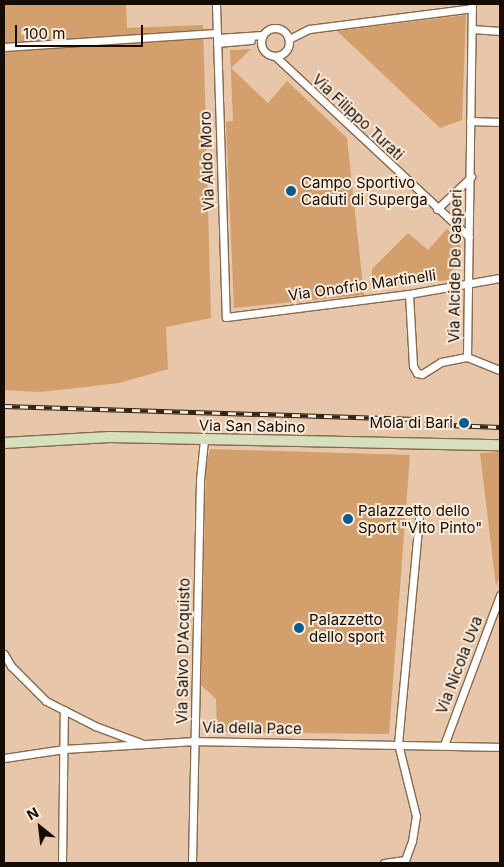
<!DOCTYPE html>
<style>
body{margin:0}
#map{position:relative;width:504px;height:867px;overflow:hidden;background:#e7c6a9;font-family:Inter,sans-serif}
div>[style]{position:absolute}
.green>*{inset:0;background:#d39f6c}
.roads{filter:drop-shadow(1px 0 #876a4e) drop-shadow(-1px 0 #876a4e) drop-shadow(0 1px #876a4e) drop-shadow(0 -1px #876a4e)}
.street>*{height:7px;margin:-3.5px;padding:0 3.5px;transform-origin:3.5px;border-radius:3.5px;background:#fff}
.street>.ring{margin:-3.5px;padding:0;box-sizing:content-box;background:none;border:7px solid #fff;border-radius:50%}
.secondary>*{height:10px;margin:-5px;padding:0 5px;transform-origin:5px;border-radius:5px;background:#d6e0be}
.rail>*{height:4.5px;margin-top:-2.25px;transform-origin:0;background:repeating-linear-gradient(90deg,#fbebdb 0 8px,#312317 0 16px);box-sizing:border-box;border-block:1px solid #312317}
.dots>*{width:14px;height:14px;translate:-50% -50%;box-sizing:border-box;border:2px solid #fbebdb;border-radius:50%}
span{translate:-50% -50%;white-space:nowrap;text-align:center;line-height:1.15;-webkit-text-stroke:4px #fbebdb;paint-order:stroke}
.street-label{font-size:15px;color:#170c03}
.poi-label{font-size:15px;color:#170c03}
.left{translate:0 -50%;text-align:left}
.right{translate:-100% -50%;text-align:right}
.frame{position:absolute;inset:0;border:5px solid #170c03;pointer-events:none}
.north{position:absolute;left:15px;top:802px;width:50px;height:50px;-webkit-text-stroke:4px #fbebdb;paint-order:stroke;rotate:331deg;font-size:14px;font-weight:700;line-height:20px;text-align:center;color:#170c03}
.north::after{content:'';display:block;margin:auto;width:18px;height:22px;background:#170c03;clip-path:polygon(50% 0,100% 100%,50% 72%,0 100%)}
.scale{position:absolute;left:15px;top:25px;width:128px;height:22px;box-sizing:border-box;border:2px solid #170c03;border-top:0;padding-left:6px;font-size:15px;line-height:18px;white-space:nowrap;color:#170c03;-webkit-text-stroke:4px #fbebdb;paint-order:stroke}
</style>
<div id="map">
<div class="green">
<div style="clip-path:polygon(4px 4px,126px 4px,127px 28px,203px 25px,211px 318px,166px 327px,168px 369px,119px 383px,77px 388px,39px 392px,4px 390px)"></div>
<div style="clip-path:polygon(466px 15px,462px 120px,440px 128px,337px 31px)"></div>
<div style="clip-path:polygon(251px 49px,231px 68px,268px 103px,287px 81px,347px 138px,364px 295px,234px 308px,226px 122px,233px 121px,230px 50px)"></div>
<div style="clip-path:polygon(447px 229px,460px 240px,461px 264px,451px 271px,449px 280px,372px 287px,372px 269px,408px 233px,428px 250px)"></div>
<div style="clip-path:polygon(210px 449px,410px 455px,389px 734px,217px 732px,216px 699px,201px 685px,206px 467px)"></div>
<div style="clip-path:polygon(500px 452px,500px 575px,496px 586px,480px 453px)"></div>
</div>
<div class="roads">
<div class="street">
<div style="left:216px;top:4px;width:313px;rotate:88.2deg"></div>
<div style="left:226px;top:317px;width:184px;rotate:-7.2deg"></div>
<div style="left:409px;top:294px;width:92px;rotate:-10deg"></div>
<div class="ring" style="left:261px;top:28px;width:21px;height:21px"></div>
<div style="left:472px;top:29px;width:28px;rotate:4deg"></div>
<div style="left:217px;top:38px;width:46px;rotate:-3.7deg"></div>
<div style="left:289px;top:39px;width:22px;rotate:-27deg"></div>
<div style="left:309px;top:29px;width:164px;rotate:-7.3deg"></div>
<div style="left:217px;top:43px;width:34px;rotate:-5deg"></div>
<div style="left:4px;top:47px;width:212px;rotate:-3.8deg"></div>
<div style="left:275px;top:56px;width:265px;rotate:43deg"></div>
<div style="left:470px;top:121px;width:30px;rotate:2deg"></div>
<div style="left:437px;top:209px;width:47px;rotate:-43.3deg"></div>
<div style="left:409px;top:294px;width:72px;rotate:86.8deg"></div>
<div style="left:413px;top:366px;width:8px;rotate:60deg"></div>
<div style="left:417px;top:373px;width:5px;rotate:11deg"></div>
<div style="left:422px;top:374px;width:22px;rotate:-32deg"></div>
<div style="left:441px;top:362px;width:26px;rotate:-11deg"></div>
<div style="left:467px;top:357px;width:35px;rotate:22deg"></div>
<div style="left:467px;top:357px;width:353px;rotate:-89.2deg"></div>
<div style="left:4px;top:654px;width:14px;rotate:60deg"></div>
<div style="left:11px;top:666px;width:49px;rotate:45deg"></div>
<div style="left:46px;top:701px;width:55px;rotate:27deg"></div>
<div style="left:95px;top:726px;width:49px;rotate:20.3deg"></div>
<div style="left:444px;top:745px;width:160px;rotate:-69.5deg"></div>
<div style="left:4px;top:758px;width:61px;rotate:-8.5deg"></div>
<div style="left:64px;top:749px;width:131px;rotate:-3.5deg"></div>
<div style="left:195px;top:741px;width:305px;rotate:1.1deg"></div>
<div style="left:62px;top:863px;width:153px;rotate:-89.3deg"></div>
<div style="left:192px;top:863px;width:383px;rotate:-88.8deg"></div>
<div style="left:200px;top:480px;width:40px;rotate:-84.3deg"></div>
<div style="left:384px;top:863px;width:21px;rotate:-8deg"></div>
<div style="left:404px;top:863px;width:23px;rotate:-70deg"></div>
<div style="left:412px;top:841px;width:25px;rotate:-81deg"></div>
<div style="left:416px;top:816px;width:74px;rotate:-104deg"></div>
<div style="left:398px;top:744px;width:226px;rotate:-84.7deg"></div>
</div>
<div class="secondary">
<div style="left:4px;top:443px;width:106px;rotate:-3.2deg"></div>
<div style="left:110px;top:437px;width:390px;rotate:1.2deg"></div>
</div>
</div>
<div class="rail">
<div style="left:4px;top:406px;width:412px;rotate:1.8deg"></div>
<div style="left:424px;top:424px;width:76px;rotate:2.3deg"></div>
</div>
<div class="dots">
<div style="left:291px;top:191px;background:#0c5b8e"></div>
<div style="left:464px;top:423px;background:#0c5b8e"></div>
<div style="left:348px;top:519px;background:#0c5b8e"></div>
<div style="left:299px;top:628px;background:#0c5b8e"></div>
</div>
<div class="street-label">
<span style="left:358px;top:117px;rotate:43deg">Via Filippo Turati</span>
<span style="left:207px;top:161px;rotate:-92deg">Via Aldo Moro</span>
<span style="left:455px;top:266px;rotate:-89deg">Via Alcide De Gasperi</span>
<span style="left:362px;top:285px;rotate:-8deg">Via Onofrio Martinelli</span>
<span style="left:252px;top:426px;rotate:1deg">Via San Sabino</span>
<span style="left:183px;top:651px;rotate:-89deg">Via Salvo D'Acquisto</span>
<span style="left:459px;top:665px;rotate:-69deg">Via Nicola Uva</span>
<span style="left:252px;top:728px;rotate:1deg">Via della Pace</span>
</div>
<div class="poi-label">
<span class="left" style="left:301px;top:191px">Campo Sportivo<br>Caduti di Superga</span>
<span class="right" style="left:453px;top:423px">Mola di Bari</span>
<span class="left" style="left:358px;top:519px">Palazzetto dello<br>Sport "Vito Pinto"</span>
<span class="left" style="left:309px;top:628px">Palazzetto<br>dello sport</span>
</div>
<div class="frame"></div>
<div class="north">N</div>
<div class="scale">100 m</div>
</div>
